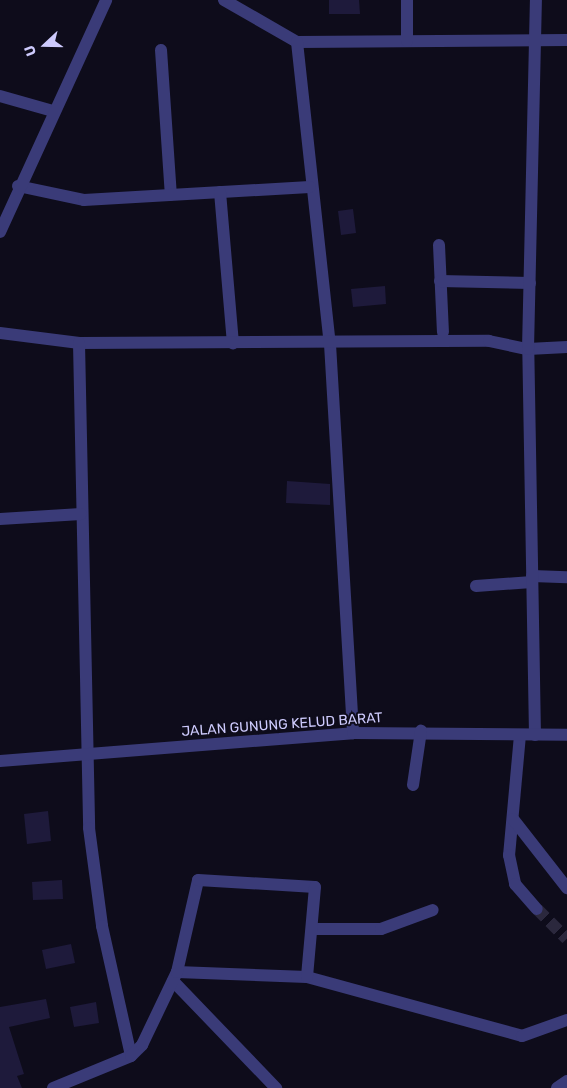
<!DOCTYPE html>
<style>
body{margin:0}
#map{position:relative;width:567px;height:1088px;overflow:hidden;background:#0e0c1b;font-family:Rubik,sans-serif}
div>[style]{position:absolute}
.building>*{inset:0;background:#1e1a3b}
.minor-tunnel>*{height:12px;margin-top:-6px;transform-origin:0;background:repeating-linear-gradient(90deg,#2b283d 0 12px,transparent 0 18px)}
.minor>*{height:12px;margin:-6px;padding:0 6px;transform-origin:6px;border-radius:6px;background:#3a3b78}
span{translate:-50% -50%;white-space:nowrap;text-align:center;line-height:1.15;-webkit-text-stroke:4px #0e0c1b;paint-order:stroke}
.street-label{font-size:14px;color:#cdcafc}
.north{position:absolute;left:20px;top:20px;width:50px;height:50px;-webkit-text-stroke:4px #0e0c1b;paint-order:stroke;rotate:249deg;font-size:14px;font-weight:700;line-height:20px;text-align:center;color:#cdcafc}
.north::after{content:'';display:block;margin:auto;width:18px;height:22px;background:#cdcafc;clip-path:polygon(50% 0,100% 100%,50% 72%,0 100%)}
</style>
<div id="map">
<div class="building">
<div style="clip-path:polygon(329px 0,359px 0,360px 14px,329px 14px)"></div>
<div style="clip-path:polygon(353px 209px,356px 233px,341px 235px,338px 211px)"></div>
<div style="clip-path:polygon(385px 286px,386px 304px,353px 307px,351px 289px)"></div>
<div style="clip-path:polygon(287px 481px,330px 484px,330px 505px,286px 503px)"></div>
<div style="clip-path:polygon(48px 811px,51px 841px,27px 844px,24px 814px)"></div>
<div style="clip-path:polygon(62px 880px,63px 899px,33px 900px,32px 882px)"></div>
<div style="clip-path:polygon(71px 944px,75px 963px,46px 969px,42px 950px)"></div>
<div style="clip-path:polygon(46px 999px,50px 1018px,9px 1027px,24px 1074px,17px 1076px,22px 1088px,0 1088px,0 1007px)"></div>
<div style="clip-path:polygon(96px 1002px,99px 1023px,74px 1027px,70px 1007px)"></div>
</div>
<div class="minor-tunnel">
<div style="left:537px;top:909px;width:42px;rotate:45deg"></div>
</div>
<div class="minor">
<div style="left:224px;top:0;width:84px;rotate:29.9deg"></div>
<div style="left:297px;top:42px;width:270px;rotate:-0.4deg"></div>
<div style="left:407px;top:41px;width:41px;rotate:-90deg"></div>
<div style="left:297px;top:42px;width:304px;rotate:83.8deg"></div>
<div style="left:330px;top:344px;width:390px;rotate:86.6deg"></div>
<div style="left:161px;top:50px;width:145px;rotate:86.1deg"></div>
<div style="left:0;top:96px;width:55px;rotate:15.8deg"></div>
<div style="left:18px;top:186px;width:67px;rotate:12deg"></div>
<div style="left:84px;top:200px;width:226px;rotate:-3.3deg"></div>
<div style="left:220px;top:192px;width:152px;rotate:85.1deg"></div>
<div style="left:0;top:232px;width:255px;rotate:-65.4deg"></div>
<div style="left:439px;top:245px;width:87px;rotate:87.4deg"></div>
<div style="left:440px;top:281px;width:90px;rotate:1.3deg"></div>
<div style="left:0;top:333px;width:80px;rotate:7.2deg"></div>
<div style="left:79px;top:343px;width:410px;rotate:-0.3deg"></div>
<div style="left:489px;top:341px;width:40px;rotate:12deg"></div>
<div style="left:528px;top:349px;width:39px;rotate:-3deg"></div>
<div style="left:79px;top:343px;width:485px;rotate:88.8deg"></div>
<div style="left:89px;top:828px;width:99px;rotate:82.4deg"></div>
<div style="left:102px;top:926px;width:133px;rotate:77.4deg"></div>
<div style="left:0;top:519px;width:81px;rotate:-3.5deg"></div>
<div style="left:532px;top:576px;width:35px;rotate:2deg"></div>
<div style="left:476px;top:586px;width:56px;rotate:-4.1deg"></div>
<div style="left:520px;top:735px;width:121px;rotate:95.2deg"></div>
<div style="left:509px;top:855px;width:30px;rotate:78deg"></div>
<div style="left:515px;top:884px;width:33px;rotate:49deg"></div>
<div style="left:535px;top:735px;width:386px;rotate:-91deg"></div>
<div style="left:528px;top:349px;width:349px;rotate:-88.7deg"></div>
<div style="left:0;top:761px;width:354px;rotate:-4.5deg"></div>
<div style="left:353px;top:733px;width:214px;rotate:0.5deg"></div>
<div style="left:413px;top:785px;width:55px;rotate:-81.6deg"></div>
<div style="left:513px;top:819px;width:88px;rotate:52deg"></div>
<div style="left:314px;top:929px;width:67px"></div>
<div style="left:381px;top:929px;width:55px;rotate:-20.1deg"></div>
<div style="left:177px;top:972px;width:130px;rotate:2.2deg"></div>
<div style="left:307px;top:977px;width:223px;rotate:15.3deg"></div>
<div style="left:522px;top:1036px;width:48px;rotate:-19.6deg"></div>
<div style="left:173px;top:981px;width:149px;rotate:46.1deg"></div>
<div style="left:53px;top:1088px;width:84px;rotate:-22.3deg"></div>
<div style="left:131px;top:1056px;width:16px;rotate:-45deg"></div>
<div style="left:142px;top:1045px;width:81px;rotate:-64.4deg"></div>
<div style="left:177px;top:972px;width:94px;rotate:-77.1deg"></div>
<div style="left:198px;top:880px;width:117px;rotate:3.4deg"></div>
<div style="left:315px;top:887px;width:90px;rotate:95.1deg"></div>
<div style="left:557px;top:1088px;width:12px;rotate:-35deg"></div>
</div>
<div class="street-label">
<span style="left:282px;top:725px;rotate:-4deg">JALAN GUNUNG KELUD BARAT</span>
</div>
<div class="north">U</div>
</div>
